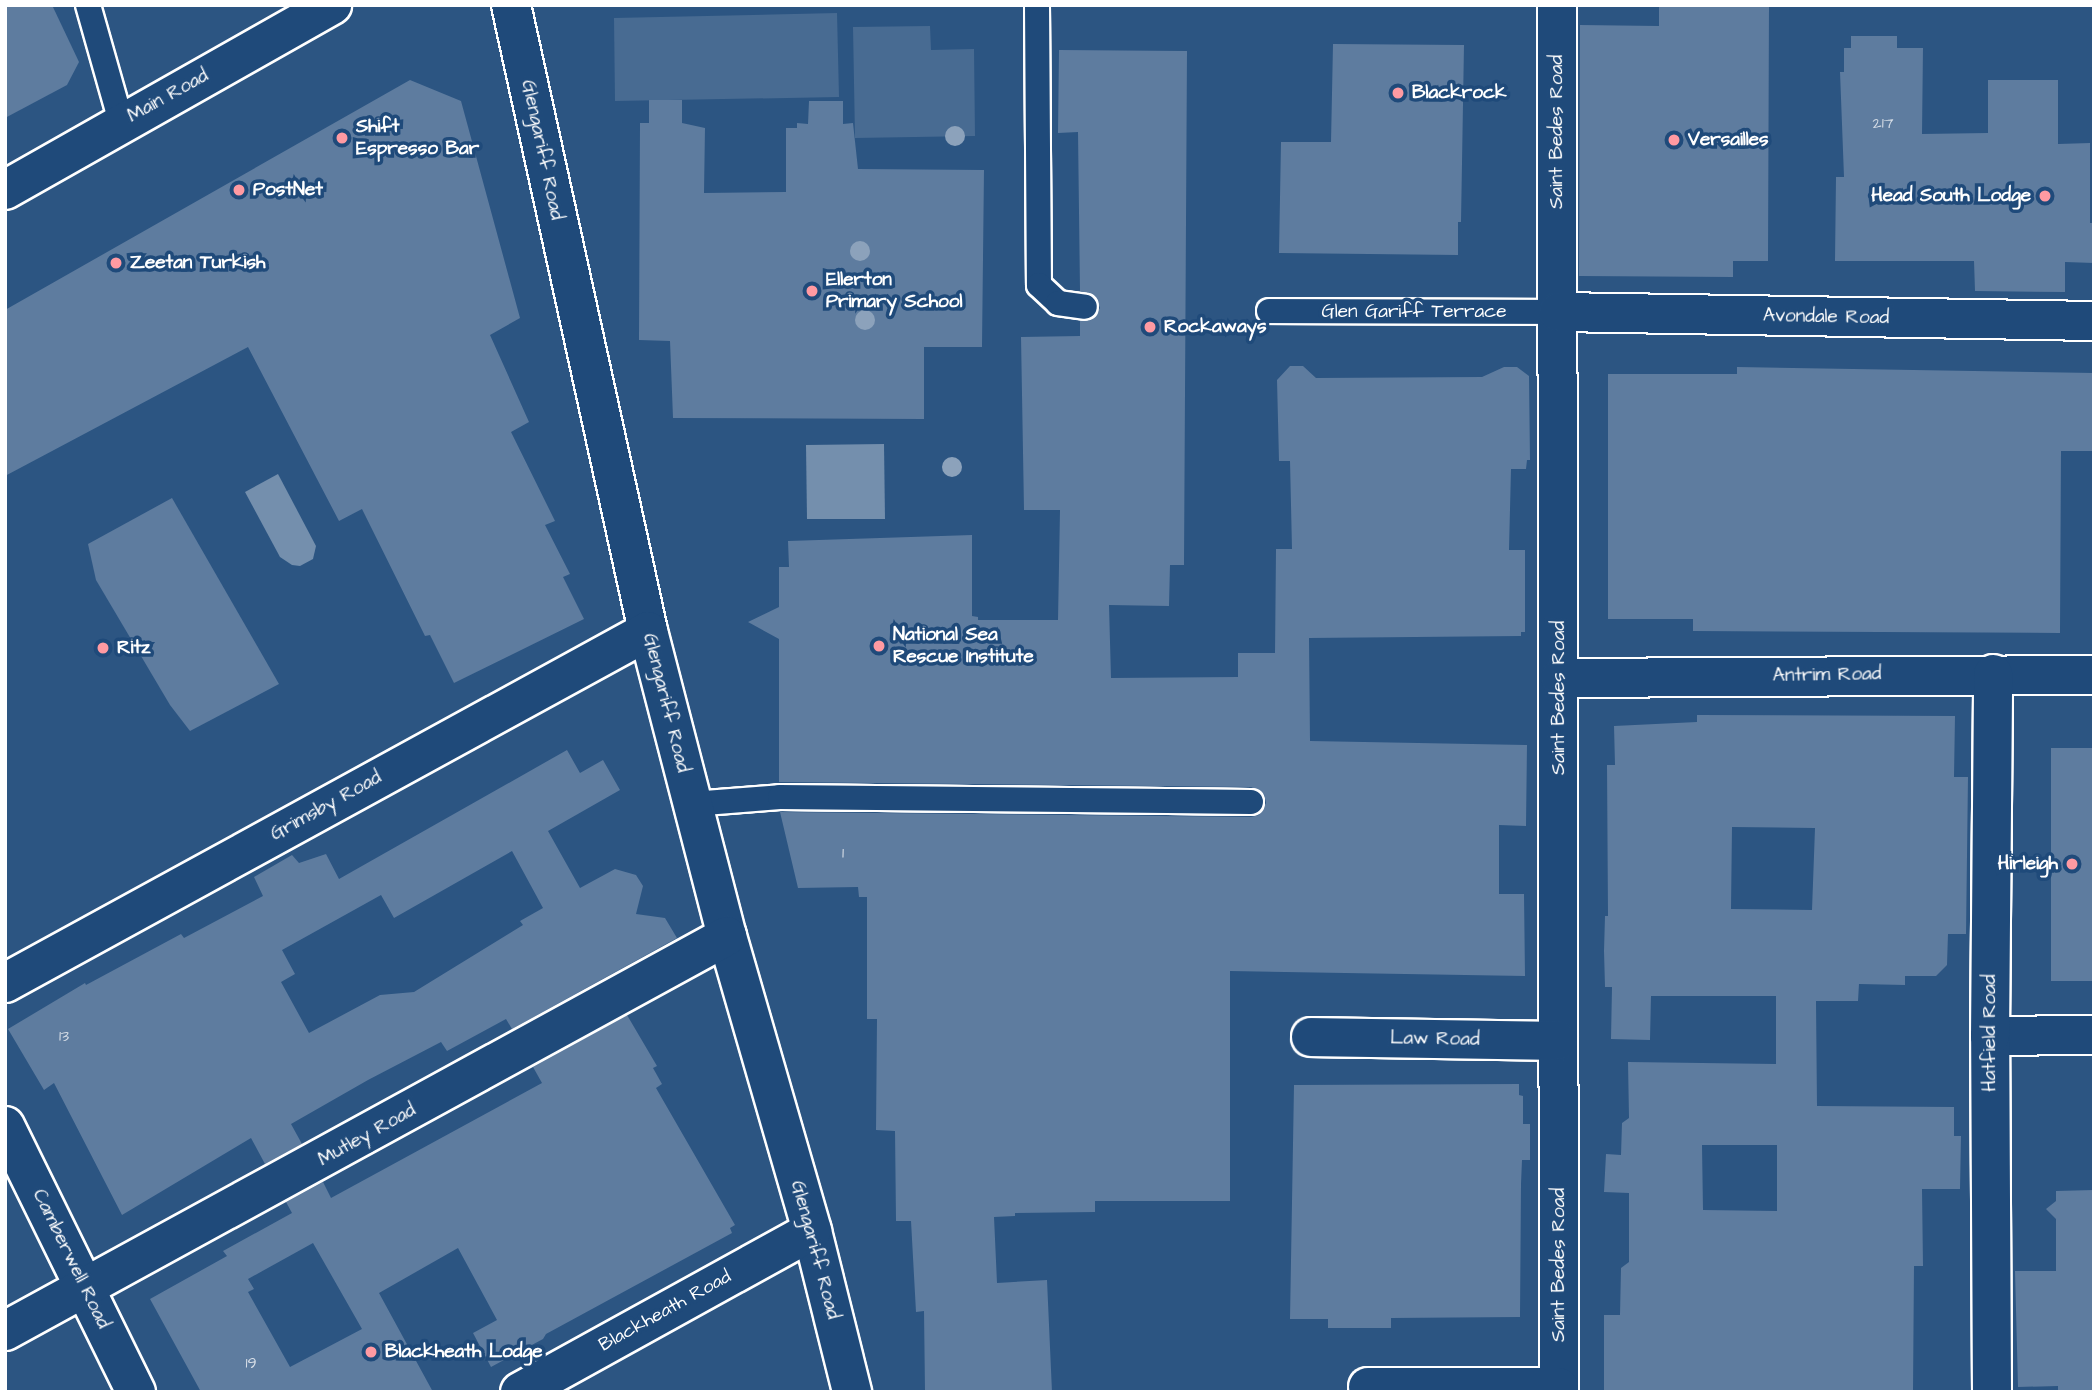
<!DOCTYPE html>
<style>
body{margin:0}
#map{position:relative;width:2099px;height:1397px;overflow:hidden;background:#2c5582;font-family:"Architects Daughter",sans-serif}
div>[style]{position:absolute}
.green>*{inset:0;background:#486b92}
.water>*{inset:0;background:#748fad}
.building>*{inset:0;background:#5e7c9f}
.roads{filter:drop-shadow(2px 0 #fff) drop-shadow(-2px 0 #fff) drop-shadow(0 2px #fff) drop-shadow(0 -2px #fff)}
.service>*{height:24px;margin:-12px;padding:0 12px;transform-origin:12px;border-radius:12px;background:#1f4a7a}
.minor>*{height:38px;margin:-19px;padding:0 19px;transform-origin:19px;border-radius:19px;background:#1f4a7a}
.secondary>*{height:38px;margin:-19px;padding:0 19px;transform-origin:19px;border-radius:19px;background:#1f4a7a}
.trees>*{width:20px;height:20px;margin:-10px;border-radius:50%;background:#8ca2bb}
.dots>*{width:19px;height:19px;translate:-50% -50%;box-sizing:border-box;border:4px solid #1f4a7a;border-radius:50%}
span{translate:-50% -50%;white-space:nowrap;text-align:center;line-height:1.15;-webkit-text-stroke:7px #1f4a7a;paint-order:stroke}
.number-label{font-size:16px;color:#d7dee7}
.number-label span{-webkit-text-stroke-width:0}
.poi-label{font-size:19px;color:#fff;font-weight:700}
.left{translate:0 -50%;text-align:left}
.right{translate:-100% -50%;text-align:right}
.street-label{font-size:19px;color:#fff}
.frame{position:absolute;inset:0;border:7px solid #fff;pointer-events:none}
</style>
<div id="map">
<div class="green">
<div style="clip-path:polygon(837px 13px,839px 97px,615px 101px,614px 18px)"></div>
<div style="clip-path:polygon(930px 26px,931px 50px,974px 49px,975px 136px,855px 138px,853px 27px)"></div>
</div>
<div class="water">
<div style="clip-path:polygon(884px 444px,885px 519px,807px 519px,806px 445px)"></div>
<div style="clip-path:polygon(278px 474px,316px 546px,313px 559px,300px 566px,292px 565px,280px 557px,245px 492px)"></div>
</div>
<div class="building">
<div style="clip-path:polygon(5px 5px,52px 5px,79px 62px,67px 85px,5px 118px)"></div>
<div style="clip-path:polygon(1659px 5px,1769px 5px,1768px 261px,1733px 261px,1733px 277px,1579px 276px,1580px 25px,1659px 26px)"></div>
<div style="clip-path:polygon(1851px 36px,1897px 36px,1897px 48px,1923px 48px,1922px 134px,1988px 133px,1988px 80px,2058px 80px,2058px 144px,2090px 143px,2090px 223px,2094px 223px,2094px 263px,2065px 262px,2065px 292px,1975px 291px,1974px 261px,1835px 261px,1836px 177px,1844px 177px,1840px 72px,1844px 72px,1844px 48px,1851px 48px)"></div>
<div style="clip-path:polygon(1333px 44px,1464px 45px,1461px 222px,1458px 222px,1458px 255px,1279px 253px,1281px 142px,1331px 142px)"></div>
<div style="clip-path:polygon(1059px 50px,1187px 51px,1184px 565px,1170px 565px,1169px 606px,1109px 605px,1111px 678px,1238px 677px,1238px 653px,1275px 653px,1276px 549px,1292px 549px,1290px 461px,1279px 461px,1277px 380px,1290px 366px,1303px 366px,1316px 378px,1482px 377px,1504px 367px,1517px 367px,1529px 376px,1530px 460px,1527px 460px,1526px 469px,1511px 469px,1509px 550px,1525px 550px,1525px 632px,1521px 632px,1521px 636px,1309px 638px,1310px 741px,1527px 745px,1526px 826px,1499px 825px,1499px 894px,1524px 894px,1525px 976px,1230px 971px,1230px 1201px,1095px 1201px,1095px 1212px,1015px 1213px,1015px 1216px,994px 1217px,997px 1283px,1047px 1280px,1052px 1392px,925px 1392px,924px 1311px,916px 1312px,911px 1221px,896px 1221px,895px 1131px,876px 1130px,877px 1019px,867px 1019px,867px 897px,859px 897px,858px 887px,798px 888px,780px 812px,1251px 817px,1259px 815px,1266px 803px,1264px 794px,1251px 787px,779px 782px,779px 639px,748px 622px,779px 607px,779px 567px,789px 567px,788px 541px,972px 535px,972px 616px,978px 617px,978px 620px,1058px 620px,1060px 510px,1024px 510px,1021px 337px,1080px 336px,1080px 321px,1091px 320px,1100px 308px,1095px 296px,1080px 291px,1078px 132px,1058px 133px)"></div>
<div style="clip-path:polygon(410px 80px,461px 101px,520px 318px,490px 335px,529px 422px,511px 432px,555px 521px,545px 525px,570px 574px,563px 577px,584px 619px,454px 683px,430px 635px,425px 636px,362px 509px,339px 521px,248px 347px,5px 476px,5px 310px)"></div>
<div style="clip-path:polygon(649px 100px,682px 100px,682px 123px,705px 128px,704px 193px,786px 192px,786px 128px,797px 128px,797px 123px,808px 124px,809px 101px,843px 101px,843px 124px,853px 123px,858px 169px,984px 170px,982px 347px,924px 347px,924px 419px,673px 418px,670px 341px,639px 340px,640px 123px,649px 123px)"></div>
<div style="clip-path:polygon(1737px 367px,2094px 373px,2094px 451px,2061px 451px,2060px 633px,1693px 631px,1693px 619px,1608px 619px,1608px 374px,1737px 374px)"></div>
<div style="clip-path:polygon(172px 498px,279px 684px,190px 731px,170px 705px,96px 580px,88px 544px)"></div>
<div style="clip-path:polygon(evenodd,1697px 715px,1955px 716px,1954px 777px,1968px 777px,1966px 934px,1948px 934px,1947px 965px,1936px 976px,1905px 976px,1905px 985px,1859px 984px,1858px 1001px,1816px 1001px,1817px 1106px,1954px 1107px,1954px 1136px,1961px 1136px,1960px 1189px,1922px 1189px,1923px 1266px,1914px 1266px,1913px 1392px,1604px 1391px,1604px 1315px,1620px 1315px,1621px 1268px,1629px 1262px,1629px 1193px,1604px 1192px,1606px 1154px,1621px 1155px,1622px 1123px,1629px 1118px,1628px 1062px,1776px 1064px,1776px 996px,1651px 996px,1650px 1040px,1611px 1039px,1612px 987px,1605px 987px,1604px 951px,1605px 916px,1608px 916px,1607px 765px,1615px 765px,1614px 726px,1697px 722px,1697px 715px,1732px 827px,1815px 828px,1812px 910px,1731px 909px,1732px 827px,1697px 715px,1702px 1145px,1777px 1145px,1777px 1211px,1703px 1210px,1702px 1145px)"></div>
<div style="clip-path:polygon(2051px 748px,2094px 748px,2094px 981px,2051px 981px)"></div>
<div style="clip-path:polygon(evenodd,567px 750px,580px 773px,603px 760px,620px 790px,548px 831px,580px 888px,615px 869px,636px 875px,643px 886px,636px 914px,665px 918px,677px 938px,512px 1029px,506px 1019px,447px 1051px,441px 1042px,368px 1080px,291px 1124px,302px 1144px,265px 1164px,251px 1138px,122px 1215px,54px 1083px,44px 1090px,8px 1029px,85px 983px,86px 985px,181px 934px,184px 938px,263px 896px,254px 877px,292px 855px,299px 863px,326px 854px,339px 879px,567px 750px,512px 851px,543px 908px,520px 921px,523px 925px,414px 992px,380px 995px,309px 1033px,281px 982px,295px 974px,282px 950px,381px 895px,394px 918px,512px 851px)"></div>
<div style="clip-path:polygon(evenodd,627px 1015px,657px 1066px,653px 1068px,662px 1084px,656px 1088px,735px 1225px,730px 1228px,732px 1233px,546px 1334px,543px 1339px,491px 1367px,473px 1333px,497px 1320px,458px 1248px,379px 1293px,433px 1392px,201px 1392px,150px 1299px,227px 1256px,223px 1251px,292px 1213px,286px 1202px,323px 1182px,331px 1198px,542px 1083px,533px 1067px,627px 1015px,313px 1243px,362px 1329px,290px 1367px,248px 1292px,254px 1289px,248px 1279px,313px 1243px)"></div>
<div style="clip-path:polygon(1519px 1084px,1519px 1095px,1523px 1096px,1523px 1124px,1530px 1124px,1530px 1160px,1522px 1160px,1521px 1184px,1520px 1317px,1391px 1318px,1391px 1328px,1328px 1328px,1328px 1319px,1290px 1319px,1294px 1085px)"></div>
<div style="clip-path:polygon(2094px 1190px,2094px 1392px,2058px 1392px,2058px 1386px,2018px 1387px,2015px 1271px,2056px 1271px,2056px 1219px,2046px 1209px,2056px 1201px,2056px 1191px)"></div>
</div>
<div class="roads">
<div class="service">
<div style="left:88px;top:5px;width:122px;rotate:74.2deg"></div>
<div style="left:1037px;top:5px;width:280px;rotate:89.6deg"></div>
<div style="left:1039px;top:285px;width:26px;rotate:43deg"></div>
<div style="left:1058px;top:303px;width:27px;rotate:8deg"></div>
<div style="left:1269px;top:311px;width:289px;rotate:0.2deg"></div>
<div style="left:692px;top:804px;width:88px;rotate:-4.5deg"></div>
<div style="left:780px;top:797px;width:471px;rotate:0.6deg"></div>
</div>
<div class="minor">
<div style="left:511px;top:5px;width:641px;rotate:77.66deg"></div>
<div style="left:648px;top:631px;width:315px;rotate:75.5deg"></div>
<div style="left:727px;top:936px;width:307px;rotate:73.9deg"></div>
<div style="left:812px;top:1231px;width:166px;rotate:76deg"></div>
<div style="left:1557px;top:5px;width:1387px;rotate:89.92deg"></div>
<div style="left:1558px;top:312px;width:536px;rotate:0.96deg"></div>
<div style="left:1560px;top:678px;width:534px;rotate:-0.32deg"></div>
<div style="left:5px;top:983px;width:733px;rotate:-28.7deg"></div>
<div style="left:1990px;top:1036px;width:104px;rotate:-0.6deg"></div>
<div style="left:1311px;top:1037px;width:247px;rotate:0.9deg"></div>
<div style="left:5px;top:1126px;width:297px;rotate:63.8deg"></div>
<div style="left:5px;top:1331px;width:823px;rotate:-28.68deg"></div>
<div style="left:1368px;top:1387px;width:191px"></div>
<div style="left:520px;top:1392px;width:333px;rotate:-28.9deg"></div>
<div style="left:1992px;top:1392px;width:356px;rotate:-90.3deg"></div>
<div style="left:1990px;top:1036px;width:362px;rotate:-89.5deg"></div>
</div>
<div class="secondary">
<div style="left:5px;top:190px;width:376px;rotate:-29.5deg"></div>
</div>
</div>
<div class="trees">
<div style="left:955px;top:136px"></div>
<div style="left:860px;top:251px"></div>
<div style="left:865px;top:320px"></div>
<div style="left:952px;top:467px"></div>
</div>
<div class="dots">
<div style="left:1398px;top:93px;background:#ff9aa2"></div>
<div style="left:342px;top:138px;background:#ff9aa2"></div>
<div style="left:1674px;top:140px;background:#ff9aa2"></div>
<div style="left:239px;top:190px;background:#ff9aa2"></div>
<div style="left:2045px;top:196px;background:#ff9aa2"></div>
<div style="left:116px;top:263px;background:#ff9aa2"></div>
<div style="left:812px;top:291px;background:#ff9aa2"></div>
<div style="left:1150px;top:327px;background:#ff9aa2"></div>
<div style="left:879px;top:646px;background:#ff9aa2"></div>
<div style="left:103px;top:648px;background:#ff9aa2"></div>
<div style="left:2072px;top:864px;background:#ff9aa2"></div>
<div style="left:371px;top:1352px;background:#ff9aa2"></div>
</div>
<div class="number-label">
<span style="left:1883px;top:123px">217</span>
<span style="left:843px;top:853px">1</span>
<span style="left:64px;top:1036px">13</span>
<span style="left:251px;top:1363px">19</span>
</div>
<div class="poi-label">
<span class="left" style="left:1412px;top:93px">Blackrock</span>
<span class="left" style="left:356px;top:138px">Shift<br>Espresso Bar</span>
<span class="left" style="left:1688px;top:140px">Versailles</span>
<span class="left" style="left:253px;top:190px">PostNet</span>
<span class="right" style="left:2031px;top:196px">Head South Lodge</span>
<span class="left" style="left:130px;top:263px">Zeetan Turkish</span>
<span class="left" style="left:826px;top:291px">Ellerton<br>Primary School</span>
<span class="left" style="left:1164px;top:327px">Rockaways</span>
<span class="left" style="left:893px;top:646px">National Sea<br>Rescue Institute</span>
<span class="left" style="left:117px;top:648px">Ritz</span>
<span class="right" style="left:2058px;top:864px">Hirleigh</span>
<span class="left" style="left:385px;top:1352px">Blackheath Lodge</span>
</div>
<div class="street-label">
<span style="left:168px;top:96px;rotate:-29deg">Main Road</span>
<span style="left:1557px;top:132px;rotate:-90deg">Saint Bedes Road</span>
<span style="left:542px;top:150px;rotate:78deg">Glengariff Road</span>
<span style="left:1414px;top:312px">Glen Gariff Terrace</span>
<span style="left:1826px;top:317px;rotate:1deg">Avondale Road</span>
<span style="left:1827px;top:675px;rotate:-1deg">Antrim Road</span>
<span style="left:1559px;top:698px;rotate:-90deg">Saint Bedes Road</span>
<span style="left:666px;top:703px;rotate:76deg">Glengariff Road</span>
<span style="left:326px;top:806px;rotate:-29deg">Grimsby Road</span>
<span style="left:1990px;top:1033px;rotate:-90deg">Hatfield Road</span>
<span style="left:1435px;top:1039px;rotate:1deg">Law Road</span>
<span style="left:367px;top:1135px;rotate:-29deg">Mutley Road</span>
<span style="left:815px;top:1250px;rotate:75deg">Glengariff Road</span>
<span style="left:71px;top:1259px;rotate:64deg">Camberwell Road</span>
<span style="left:1559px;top:1265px;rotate:-90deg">Saint Bedes Road</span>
<span style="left:665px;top:1311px;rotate:-29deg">Blackheath Road</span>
</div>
<div class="frame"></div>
</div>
